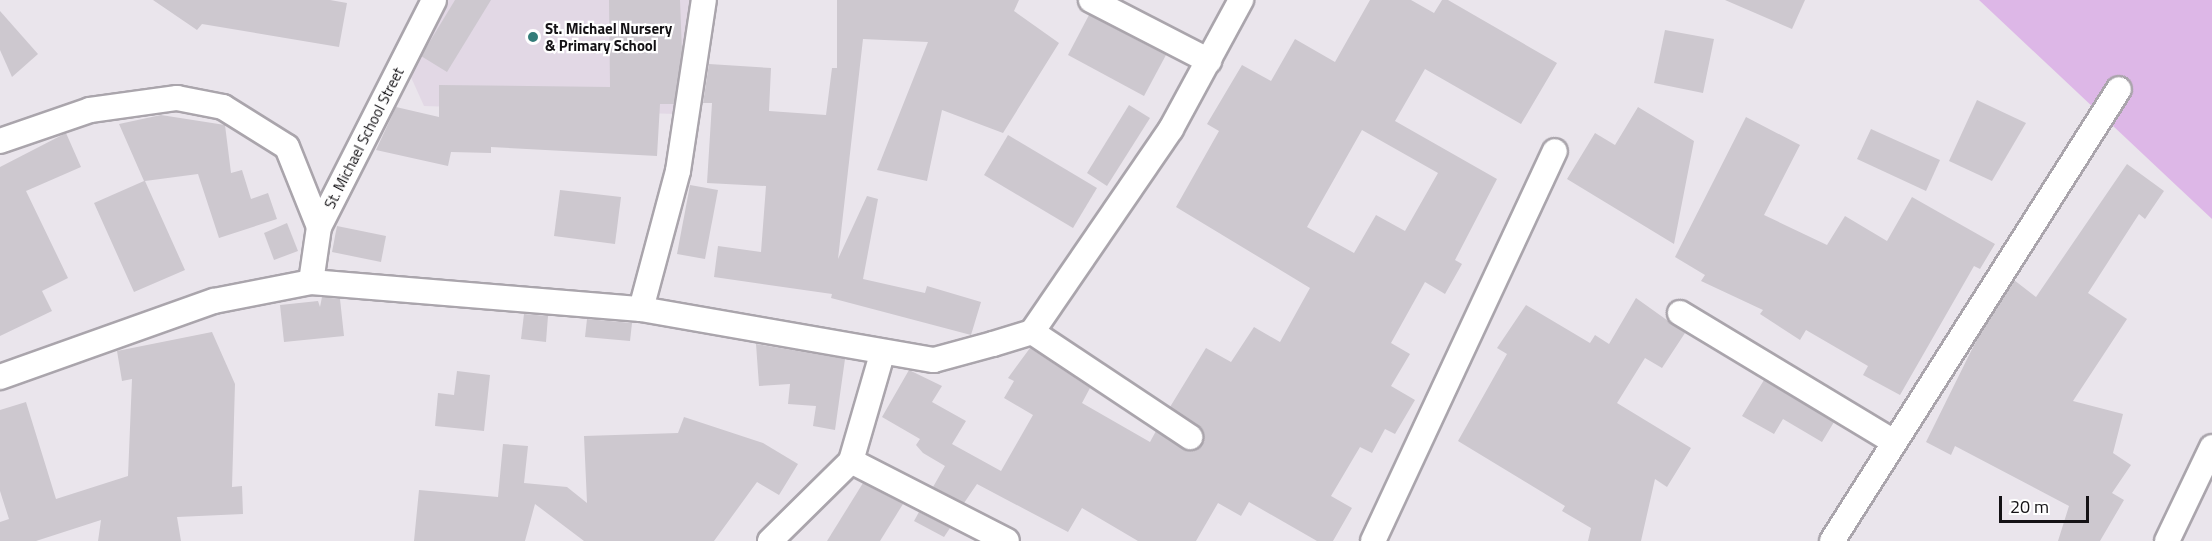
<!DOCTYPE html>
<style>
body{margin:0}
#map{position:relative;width:2212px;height:541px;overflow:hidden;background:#eae5ec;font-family:"Titillium Web",sans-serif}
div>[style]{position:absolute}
.built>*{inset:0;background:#e2d8e5}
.green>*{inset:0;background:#ddb7e7}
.building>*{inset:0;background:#cdc8cf}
.roads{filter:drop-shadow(2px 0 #aaa5ac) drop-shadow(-2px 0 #aaa5ac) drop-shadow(0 2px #aaa5ac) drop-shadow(0 -2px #aaa5ac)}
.minor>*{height:24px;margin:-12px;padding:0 12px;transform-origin:12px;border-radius:12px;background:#fff}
.dots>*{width:16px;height:16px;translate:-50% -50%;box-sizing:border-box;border:3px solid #fff;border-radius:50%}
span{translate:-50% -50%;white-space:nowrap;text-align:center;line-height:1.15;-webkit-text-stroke:4.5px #fff;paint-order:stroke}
.poi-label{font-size:15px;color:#141215;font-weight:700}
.left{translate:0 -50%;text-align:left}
.street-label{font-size:15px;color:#141215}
.scale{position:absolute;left:1999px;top:496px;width:90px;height:27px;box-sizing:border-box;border:3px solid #141215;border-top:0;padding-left:8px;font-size:18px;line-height:21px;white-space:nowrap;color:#141215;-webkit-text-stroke:4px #fff;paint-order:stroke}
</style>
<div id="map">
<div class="built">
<div style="clip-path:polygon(446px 0,692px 0,676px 114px,424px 106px,410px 75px)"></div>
</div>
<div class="green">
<div style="clip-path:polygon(1979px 0,2212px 0,2212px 219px)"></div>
</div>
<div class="building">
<div style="clip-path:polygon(153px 0,330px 0,347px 3px,339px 47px,202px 24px,197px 30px)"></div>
<div style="clip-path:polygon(455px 0,491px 0,447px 72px,421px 56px)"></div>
<div style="clip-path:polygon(609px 0,680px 0,682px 52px,674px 104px,660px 104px,657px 156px,491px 147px,491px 153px,451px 152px,448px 166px,376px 150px,396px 107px,439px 117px,439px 85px,610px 87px)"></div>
<div style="clip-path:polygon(837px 0,1019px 0,1014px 11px,1059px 43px,1003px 133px,942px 110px,927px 181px,877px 170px,928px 42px,863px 39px,838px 259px,867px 196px,878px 199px,863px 279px,925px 293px,927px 286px,981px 302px,971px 335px,831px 298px,832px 294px,714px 277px,718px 246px,761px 252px,766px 186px,707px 183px,712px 103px,703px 103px,709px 64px,771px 68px,769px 111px,826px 115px,832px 68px,837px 68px)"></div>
<div style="clip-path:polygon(evenodd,1370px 0,1411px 0,1434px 13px,1442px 0,1448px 0,1557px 63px,1521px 124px,1425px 69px,1395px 121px,1497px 179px,1455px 260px,1462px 264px,1445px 294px,1425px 282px,1391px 343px,1410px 354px,1391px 386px,1415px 400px,1395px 434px,1385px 429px,1372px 453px,1360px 447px,1331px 496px,1352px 508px,1333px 541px,1317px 541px,1249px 502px,1241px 516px,1218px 503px,1196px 541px,1138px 541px,1082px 508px,1068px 532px,977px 484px,964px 503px,933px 487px,945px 466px,923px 453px,916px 445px,920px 439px,882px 417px,909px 370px,942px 386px,932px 402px,966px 421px,952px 444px,1001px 471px,1033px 415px,1004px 398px,1014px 381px,1008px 378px,1030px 348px,1090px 388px,1082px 403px,1150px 442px,1156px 431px,1189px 451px,1201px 445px,1202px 430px,1170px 407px,1206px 348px,1231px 362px,1254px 327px,1280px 342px,1310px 288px,1176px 207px,1219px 131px,1207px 124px,1242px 65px,1271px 81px,1295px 39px,1335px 62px,1370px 0,1362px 130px,1438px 173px,1405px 231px,1376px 215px,1354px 253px,1307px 227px,1362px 130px)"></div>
<div style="clip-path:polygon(1725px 0,1805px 0,1792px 29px)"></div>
<div style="clip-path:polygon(0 11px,38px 54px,12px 77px,0 50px)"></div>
<div style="clip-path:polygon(1089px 15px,1166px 55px,1144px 96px,1068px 55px)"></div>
<div style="clip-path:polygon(1665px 30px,1714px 39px,1703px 93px,1654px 83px)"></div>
<div style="clip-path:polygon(1977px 100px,2026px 123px,1992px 181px,1949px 161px)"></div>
<div style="clip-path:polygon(1129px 105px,1150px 118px,1107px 186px,1087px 173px)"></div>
<div style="clip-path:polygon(1638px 107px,1694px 141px,1674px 244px,1567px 179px,1595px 133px,1615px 145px)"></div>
<div style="clip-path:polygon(161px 115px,225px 125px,231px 173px,242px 170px,251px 199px,268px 193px,277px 219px,219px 238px,198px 174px,145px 181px,185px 270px,134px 292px,94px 203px,144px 181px,119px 124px)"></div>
<div style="clip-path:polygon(1746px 117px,1800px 145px,1764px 215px,1827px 245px,1845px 216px,1887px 241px,1912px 197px,1995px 244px,1980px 269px,1974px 266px,1900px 395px,1863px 375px,1868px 366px,1806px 330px,1800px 340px,1760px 314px,1763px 310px,1701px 281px,1705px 275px,1675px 257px)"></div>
<div style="clip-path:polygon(1871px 129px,1940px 160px,1926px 191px,1857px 159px)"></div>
<div style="clip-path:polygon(66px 133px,81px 167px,26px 191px,68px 278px,42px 291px,52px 311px,0 336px,0 167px)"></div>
<div style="clip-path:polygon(1008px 135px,1097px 188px,1073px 228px,984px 175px)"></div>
<div style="clip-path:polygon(2127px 164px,2164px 191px,2145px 219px,2139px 214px,2088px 293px,2127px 319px,2073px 401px,2123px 414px,2113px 453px,2131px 465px,2112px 493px,2124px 500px,2100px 541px,2058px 541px,2069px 506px,1955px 446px,1951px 455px,1926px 442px,1978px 337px,2014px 280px,2036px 297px)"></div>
<div style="clip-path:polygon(690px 185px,718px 190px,705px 259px,677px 254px)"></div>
<div style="clip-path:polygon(560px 190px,621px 197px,615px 244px,554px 236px)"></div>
<div style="clip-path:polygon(287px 223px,298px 251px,274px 260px,264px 233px)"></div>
<div style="clip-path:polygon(337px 226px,386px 236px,381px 262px,332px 252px)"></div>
<div style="clip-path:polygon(322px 297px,340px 299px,344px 336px,284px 342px,280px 305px,318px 301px,320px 307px)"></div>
<div style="clip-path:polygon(1636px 298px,1685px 333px,1662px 368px,1645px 358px,1617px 403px,1691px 448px,1667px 487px,1655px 479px,1641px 541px,1588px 541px,1591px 528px,1562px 511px,1565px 506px,1458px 441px,1507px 354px,1497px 348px,1526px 305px,1590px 343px,1595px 335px,1609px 344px)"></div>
<div style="clip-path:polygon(524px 314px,548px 316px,546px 342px,521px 339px)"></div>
<div style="clip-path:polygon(587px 319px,632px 323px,630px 341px,585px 337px)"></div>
<div style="clip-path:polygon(212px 332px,235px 384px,232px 487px,242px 486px,243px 514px,177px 517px,181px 541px,98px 541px,101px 520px,36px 541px,0 541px,0 522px,9px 519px,0 491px,0 410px,26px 402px,56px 499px,128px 476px,132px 379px,122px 381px,117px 351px)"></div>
<div style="clip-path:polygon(756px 344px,845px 359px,835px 430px,813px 426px,816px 406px,788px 404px,790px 384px,759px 386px)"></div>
<div style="clip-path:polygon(457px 371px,490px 375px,484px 431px,435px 426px,438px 393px,454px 395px)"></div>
<div style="clip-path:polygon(1764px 380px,1834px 422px,1822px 442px,1783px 419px,1774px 434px,1742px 416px)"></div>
<div style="clip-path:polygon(684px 417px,763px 443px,798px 464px,779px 495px,757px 482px,714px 541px,584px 541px,535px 504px,525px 541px,414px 541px,419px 490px,498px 497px,503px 444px,528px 446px,524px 483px,567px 487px,587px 503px,584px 436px,678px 433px)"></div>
<div style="clip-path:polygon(863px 483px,903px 504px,880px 541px,827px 541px)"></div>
<div style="clip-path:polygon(919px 512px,950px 528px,944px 537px,914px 521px)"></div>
</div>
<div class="roads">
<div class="minor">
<div style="left:1091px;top:0;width:133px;rotate:27.3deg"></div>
<div style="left:0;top:141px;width:95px;rotate:-19deg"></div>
<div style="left:90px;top:110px;width:88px;rotate:-7.9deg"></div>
<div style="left:177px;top:98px;width:47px;rotate:11.1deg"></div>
<div style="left:223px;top:107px;width:75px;rotate:32deg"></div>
<div style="left:287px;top:147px;width:86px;rotate:68.2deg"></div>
<div style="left:311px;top:282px;width:56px;rotate:-81.7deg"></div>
<div style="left:319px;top:227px;width:254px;rotate:-63.1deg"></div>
<div style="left:641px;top:309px;width:143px;rotate:-75deg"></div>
<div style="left:678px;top:171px;width:173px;rotate:-81.4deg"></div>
<div style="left:1680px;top:313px;width:250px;rotate:31.1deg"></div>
<div style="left:1032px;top:332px;width:190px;rotate:33.6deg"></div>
<div style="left:0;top:377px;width:227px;rotate:-19.6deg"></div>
<div style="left:214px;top:301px;width:99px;rotate:-11.1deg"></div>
<div style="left:311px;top:282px;width:331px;rotate:4.7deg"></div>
<div style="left:641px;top:309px;width:297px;rotate:9.9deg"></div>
<div style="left:934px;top:360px;width:61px;rotate:-15.2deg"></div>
<div style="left:993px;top:344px;width:41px;rotate:-17.1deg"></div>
<div style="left:1032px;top:332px;width:246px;rotate:-55.6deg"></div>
<div style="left:1171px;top:129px;width:147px;rotate:-61.5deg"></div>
<div style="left:851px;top:461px;width:175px;rotate:27.1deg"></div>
<div style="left:770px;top:541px;width:114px;rotate:-44.6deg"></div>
<div style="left:851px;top:461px;width:111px;rotate:-73.8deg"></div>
<div style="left:1373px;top:541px;width:430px;rotate:-65deg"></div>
<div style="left:1832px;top:541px;width:535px;rotate:-57.59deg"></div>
<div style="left:2167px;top:541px;width:104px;rotate:-64.4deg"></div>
</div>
</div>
<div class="dots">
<div style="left:533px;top:37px;background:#337c79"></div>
</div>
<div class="poi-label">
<span class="left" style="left:545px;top:37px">St. Michael Nursery<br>&amp; Primary School</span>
</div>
<div class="street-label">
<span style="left:364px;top:138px;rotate:-63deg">St. Michael School Street</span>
</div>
<div class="scale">20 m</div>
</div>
